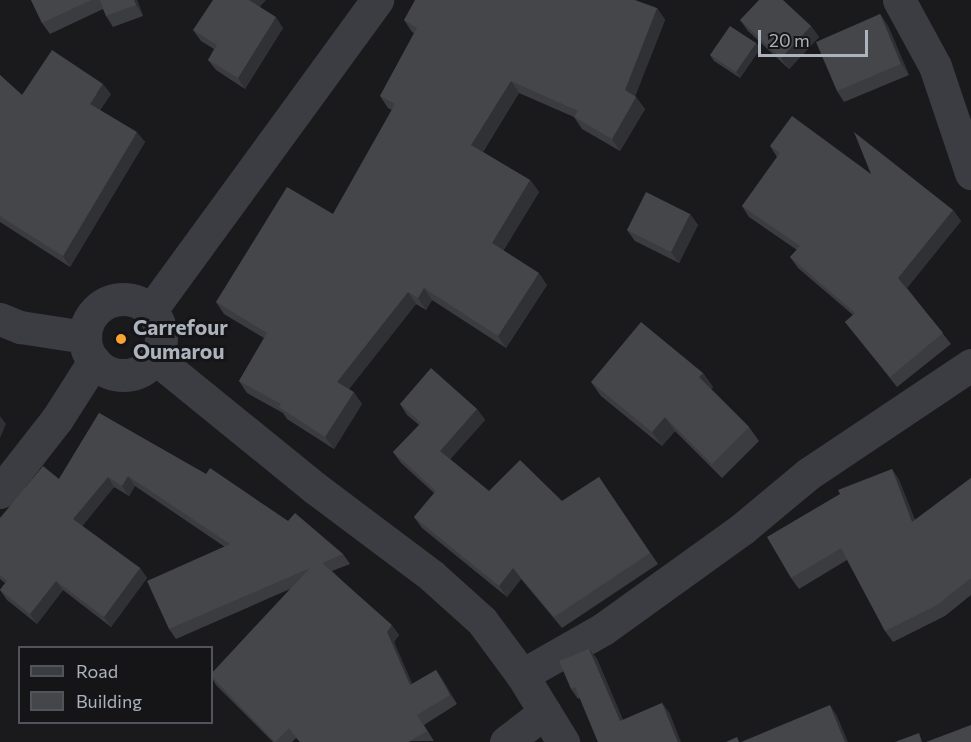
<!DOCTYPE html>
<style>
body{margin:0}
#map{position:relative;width:971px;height:742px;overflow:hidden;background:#1a1a1d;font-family:Commissioner,sans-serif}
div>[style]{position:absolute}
.minor>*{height:33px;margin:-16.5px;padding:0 16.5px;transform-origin:16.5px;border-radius:16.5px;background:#3b3d42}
.minor>.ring{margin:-16.5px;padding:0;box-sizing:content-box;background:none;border:33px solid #3b3d42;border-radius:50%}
.wall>*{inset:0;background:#3a3c40}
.shaded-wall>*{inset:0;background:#303134}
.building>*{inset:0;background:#44464a}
.dots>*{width:16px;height:16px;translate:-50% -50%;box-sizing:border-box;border:3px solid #151518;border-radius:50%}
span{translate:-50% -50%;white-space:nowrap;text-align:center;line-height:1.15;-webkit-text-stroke:6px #151518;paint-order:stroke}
.poi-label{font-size:21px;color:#acb3bd;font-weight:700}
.left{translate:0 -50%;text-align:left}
.legend{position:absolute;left:18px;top:646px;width:195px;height:78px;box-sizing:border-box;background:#151518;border:2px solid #51545a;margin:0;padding:8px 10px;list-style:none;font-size:18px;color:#acb3bd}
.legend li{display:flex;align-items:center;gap:12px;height:30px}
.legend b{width:30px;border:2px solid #51545a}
.scale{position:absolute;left:758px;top:30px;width:110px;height:27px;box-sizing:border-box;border:3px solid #acb3bd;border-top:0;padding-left:8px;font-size:18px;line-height:21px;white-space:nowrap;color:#acb3bd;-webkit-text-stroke:4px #151518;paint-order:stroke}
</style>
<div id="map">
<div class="minor">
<div style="left:899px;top:0;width:75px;rotate:61.4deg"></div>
<div style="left:935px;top:66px;width:113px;rotate:71.4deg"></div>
<div class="ring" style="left:85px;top:299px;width:43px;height:43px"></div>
<div style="left:151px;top:310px;width:384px;rotate:-53.9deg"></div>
<div style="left:0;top:319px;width:22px;rotate:22deg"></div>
<div style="left:20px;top:327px;width:66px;rotate:8.7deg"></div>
<div style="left:155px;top:358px;width:206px;rotate:39.1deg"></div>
<div style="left:315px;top:488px;width:146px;rotate:36.9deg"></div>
<div style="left:432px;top:576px;width:67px;rotate:42deg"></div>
<div style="left:482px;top:621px;width:67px;rotate:53.5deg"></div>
<div style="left:522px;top:675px;width:79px;rotate:58.5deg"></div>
<div style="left:0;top:492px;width:93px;rotate:-52deg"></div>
<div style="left:57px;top:419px;width:69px;rotate:-57.5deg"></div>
<div style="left:522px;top:675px;width:93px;rotate:-29.6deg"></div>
<div style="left:603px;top:629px;width:171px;rotate:-35.7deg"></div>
<div style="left:742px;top:529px;width:86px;rotate:-39.8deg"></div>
<div style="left:808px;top:474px;width:196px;rotate:-33.8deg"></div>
<div style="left:506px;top:742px;width:49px;rotate:-37.6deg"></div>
</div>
<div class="wall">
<div style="clip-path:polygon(31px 0,137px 0,143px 16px,113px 27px,106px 16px,103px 9px,50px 34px,42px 23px)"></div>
<div style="clip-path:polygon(260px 7px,283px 28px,245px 89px,216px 70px,208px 60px,214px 49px,201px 41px,193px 30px)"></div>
<div style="clip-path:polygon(657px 8px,665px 20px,635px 96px,645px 109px,620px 151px,582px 129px,574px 117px,519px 93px,483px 152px,530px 180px,539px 192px,503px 250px,547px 285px,506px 348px,432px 300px,426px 310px,416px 304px,349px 389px,362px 404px,334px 449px,287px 419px,283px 413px,247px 393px,239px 381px,264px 338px,224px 314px,216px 302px,333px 214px,392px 110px,388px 108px,380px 96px,414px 33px,412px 32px,404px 20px)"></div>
<div style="clip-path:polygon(880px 14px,888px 26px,909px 75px,844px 102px,837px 91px)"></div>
<div style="clip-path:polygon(740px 20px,811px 26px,819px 37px,789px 69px,748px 31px)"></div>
<div style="clip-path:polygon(756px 43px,760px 49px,740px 78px,714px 61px,710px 55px)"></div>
<div style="clip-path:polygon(0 75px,22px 95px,111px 94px,100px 110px,145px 142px,70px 267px,0 222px)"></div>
<div style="clip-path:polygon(770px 146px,871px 174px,953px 210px,961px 221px,907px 288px,951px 344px,897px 387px,845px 322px,853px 315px,798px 268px,790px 257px,797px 250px,749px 217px,742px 206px,777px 157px)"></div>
<div style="clip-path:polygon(690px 214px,698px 225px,679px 263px,635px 241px,627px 230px)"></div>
<div style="clip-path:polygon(703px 373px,713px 387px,711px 389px,749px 427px,759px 441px,722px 478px,675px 431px,662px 446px,601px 396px,591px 382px)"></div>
<div style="clip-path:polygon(400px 404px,477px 409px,485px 420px,450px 459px,489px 491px,562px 501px,599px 477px,658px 564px,562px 628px,521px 579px,507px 597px,422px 528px,414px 517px,434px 493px,401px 463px,393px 452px,419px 425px,407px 415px)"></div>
<div style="clip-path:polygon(99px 413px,288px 521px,343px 554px,350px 564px,332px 571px,399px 635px,394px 642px,412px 684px,436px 670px,457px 704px,424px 725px,434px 741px,300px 742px,296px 738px,292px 742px,273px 742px,216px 685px,212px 678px,212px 673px,290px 589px,176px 639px,169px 629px,225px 547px,135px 486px,129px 496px,114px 487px,82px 526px,140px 568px,147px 578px,111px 627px,63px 590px,37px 624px,7px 600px,0 590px,5px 583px,0 579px,0 518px,59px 479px)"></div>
<div style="clip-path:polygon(892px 469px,899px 480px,915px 520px,971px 478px,971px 595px,945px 616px,893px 642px,885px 631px,847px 560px,799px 589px,791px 578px)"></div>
<div style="clip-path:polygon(589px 649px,597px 659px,623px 720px,662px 703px,670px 714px,598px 742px,580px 698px,578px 699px,571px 689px)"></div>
</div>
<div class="shaded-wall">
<div style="clip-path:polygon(134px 0,137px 0,143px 16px,136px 5px)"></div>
<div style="clip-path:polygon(249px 0,266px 0,256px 11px)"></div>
<div style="clip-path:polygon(657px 8px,665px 20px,633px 102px,625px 90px)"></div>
<div style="clip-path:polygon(880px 14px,888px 26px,909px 75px,901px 64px)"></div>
<div style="clip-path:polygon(276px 17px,283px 28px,245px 89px,238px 78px)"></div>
<div style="clip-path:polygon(811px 26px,819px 37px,789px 69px,781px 58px)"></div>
<div style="clip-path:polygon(756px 43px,760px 49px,740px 78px,736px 72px)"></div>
<div style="clip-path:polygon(511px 81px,519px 93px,479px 157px,471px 145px)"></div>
<div style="clip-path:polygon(103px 84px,111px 94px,97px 114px,90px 104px)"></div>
<div style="clip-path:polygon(636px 97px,645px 109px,620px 151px,612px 139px)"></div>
<div style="clip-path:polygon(137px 132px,145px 142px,70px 267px,63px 256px)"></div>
<div style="clip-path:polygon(530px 180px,539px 192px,501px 255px,492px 243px)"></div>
<div style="clip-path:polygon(953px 210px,961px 221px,906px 289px,898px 278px)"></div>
<div style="clip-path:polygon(690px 214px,698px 225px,679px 263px,671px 252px)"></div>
<div style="clip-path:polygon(539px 273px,547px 285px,506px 348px,498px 336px)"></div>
<div style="clip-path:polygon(424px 288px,432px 300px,426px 310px,418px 298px)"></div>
<div style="clip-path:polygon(408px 292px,416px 304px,345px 394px,337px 382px)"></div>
<div style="clip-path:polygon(703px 373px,713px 387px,709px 391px,699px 377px)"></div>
<div style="clip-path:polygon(354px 392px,362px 404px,334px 449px,325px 437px)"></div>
<div style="clip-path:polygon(477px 409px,485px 420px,448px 462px,440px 451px)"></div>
<div style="clip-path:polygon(0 416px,6px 424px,0 438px)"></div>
<div style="clip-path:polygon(665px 417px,675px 431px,662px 446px,652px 432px)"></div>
<div style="clip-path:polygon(892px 469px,899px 480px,920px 533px,912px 522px)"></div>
<div style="clip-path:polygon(128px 476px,135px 486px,129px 496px,122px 486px)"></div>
<div style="clip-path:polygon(108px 477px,114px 487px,80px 529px,73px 519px)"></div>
<div style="clip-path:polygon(140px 568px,147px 578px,111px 627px,104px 617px)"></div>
<div style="clip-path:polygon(513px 568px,521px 579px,507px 597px,499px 586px)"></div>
<div style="clip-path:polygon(56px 581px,63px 590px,37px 624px,30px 614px)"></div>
<div style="clip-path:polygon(392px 625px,399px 635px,394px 642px,417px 695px,410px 685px,387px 632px)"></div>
<div style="clip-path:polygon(589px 649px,597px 659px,628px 732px,620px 721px)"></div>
<div style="clip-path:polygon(436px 670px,443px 680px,457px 704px,450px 695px)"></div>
<div style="clip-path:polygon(662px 703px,670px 714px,681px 742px,678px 742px)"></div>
<div style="clip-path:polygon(830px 705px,837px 716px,848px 742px,845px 742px)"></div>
</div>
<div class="building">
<div style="clip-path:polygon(31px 0,91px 0,42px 23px)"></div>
<div style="clip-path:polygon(100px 0,134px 0,136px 5px,106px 16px)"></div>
<div style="clip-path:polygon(213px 0,249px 0,276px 17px,238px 78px,208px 60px,217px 45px,193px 30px)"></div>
<div style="clip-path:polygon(415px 0,635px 0,657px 8px,625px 90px,636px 97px,612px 139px,574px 117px,578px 111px,511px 81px,471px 145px,530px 180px,492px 243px,539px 273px,498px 336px,424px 288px,418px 298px,408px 292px,337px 382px,354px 392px,325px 437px,279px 407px,281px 404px,239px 381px,267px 333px,216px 302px,287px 187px,333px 214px,395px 104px,380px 96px,417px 28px,404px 20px)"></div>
<div style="clip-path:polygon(759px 0,783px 0,811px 26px,781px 58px,740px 20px)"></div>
<div style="clip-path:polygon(880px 14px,901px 64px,837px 91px,816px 42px)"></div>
<div style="clip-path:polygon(730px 26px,756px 43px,736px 72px,710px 55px)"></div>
<div style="clip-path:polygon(52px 50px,103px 84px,90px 104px,137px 132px,63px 256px,0 216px,0 75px,22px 95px)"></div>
<div style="clip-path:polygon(792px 116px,871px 174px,854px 132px,953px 210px,898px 278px,943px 333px,890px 377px,845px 322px,855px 313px,790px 257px,800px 246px,742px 206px,780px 153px,770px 146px)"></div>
<div style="clip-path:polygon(646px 192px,690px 214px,671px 252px,627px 230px)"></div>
<div style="clip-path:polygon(641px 322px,703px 373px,699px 377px,749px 427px,712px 464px,665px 417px,652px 432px,591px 382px)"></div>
<div style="clip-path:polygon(431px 368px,477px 409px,440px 451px,489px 491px,520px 460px,562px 501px,599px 477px,650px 553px,554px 617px,513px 568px,499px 586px,414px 517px,436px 491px,393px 452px,421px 423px,400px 404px)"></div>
<div style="clip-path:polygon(99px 413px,206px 474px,210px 468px,288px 521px,295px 513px,343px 554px,322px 563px,392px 625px,387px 632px,410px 685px,436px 670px,450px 695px,417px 715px,427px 731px,409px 742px,300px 742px,289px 728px,275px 742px,212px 677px,212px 673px,310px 568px,169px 629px,147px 581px,230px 544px,128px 476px,122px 486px,108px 477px,73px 519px,140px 568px,104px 617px,56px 581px,30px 614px,0 590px,7px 581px,0 575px,0 518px,43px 466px,59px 479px)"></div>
<div style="clip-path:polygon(892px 469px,912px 522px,971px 478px,971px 578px,937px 605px,885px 631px,841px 548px,791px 578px,767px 537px,840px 494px,838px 490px)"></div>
<div style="clip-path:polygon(589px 649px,620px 721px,662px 703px,678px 742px,598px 742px,575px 687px,571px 689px,559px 661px)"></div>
<div style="clip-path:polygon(830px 705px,845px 742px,741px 742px)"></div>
<div style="clip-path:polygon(971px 725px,971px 742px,926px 742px)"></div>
<div style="clip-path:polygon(919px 733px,922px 742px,895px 742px)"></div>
<div style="clip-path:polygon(737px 737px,739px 742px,726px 742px)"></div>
</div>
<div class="dots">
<div style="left:121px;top:339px;background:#faa335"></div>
</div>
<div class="poi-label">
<span class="left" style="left:133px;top:339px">Carrefour<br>Oumarou</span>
</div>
<ul class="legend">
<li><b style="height:8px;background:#3b3d42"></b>Road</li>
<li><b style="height:16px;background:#44464a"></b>Building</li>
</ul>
<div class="scale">20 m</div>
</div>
